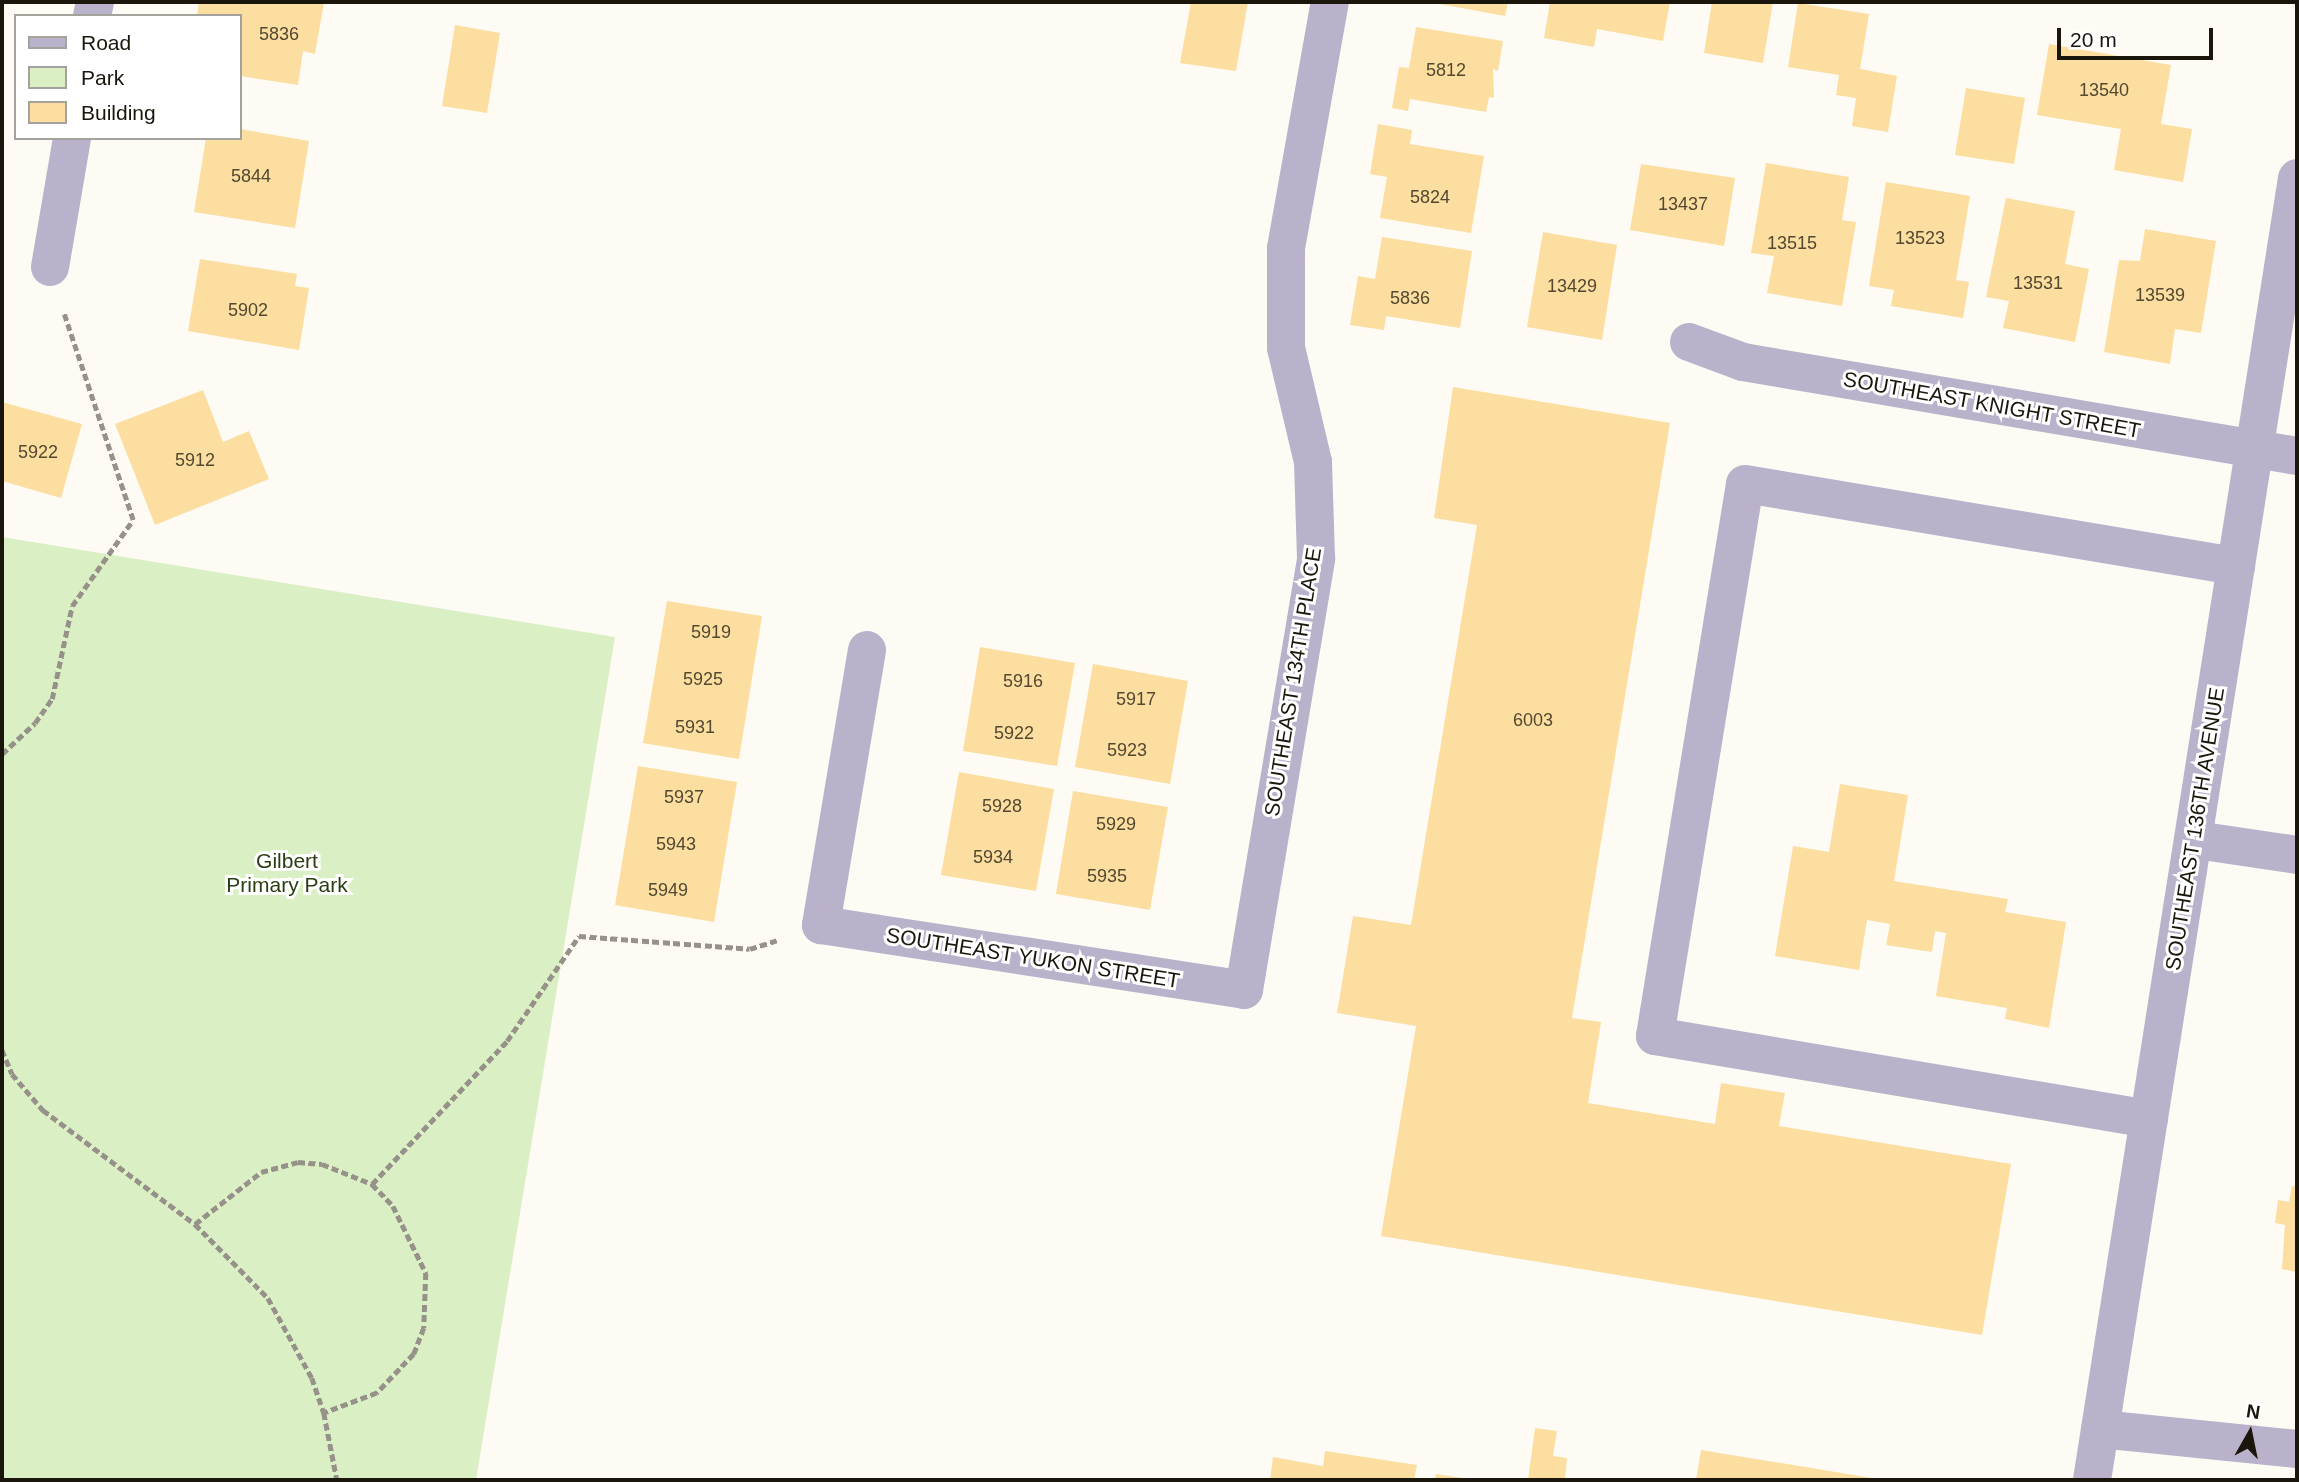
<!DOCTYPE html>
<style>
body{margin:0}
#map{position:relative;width:2299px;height:1482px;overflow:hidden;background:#fefbf5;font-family:Helvetica,sans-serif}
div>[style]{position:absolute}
.green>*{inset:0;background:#daefc4}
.building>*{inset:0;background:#fcdea0}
.path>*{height:4.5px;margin-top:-2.25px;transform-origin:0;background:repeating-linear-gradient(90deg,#969289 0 7px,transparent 0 10.5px)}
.minor>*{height:38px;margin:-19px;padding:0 19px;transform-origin:19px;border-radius:19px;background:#bab1cb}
span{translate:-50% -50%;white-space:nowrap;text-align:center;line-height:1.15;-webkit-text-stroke:6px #fff;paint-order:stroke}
.number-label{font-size:18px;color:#534830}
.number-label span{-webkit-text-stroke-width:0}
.street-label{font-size:21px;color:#1b160b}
.park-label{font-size:21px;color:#2b3d13}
.frame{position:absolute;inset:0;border:4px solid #1b160b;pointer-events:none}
.legend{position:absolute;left:14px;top:14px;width:228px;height:126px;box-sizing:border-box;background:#fff;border:2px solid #a4a29d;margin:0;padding:9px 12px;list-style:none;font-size:21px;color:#1b160b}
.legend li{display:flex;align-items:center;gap:14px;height:35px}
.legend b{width:35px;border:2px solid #a4a29d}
.north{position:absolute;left:2215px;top:1398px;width:70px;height:70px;-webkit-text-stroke:5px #fff;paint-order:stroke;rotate:9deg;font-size:19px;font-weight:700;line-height:28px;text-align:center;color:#1b160b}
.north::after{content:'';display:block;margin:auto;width:24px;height:32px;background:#1b160b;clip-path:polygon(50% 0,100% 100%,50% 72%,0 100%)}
.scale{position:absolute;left:2057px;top:28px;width:156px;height:32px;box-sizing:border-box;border:4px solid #1b160b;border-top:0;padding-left:9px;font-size:21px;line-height:24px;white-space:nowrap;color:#1b160b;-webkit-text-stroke:5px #fff;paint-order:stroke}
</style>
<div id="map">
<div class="green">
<div style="clip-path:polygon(2px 537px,615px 637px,476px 1480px,2px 1480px)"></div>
</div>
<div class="building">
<div style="clip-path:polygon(199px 2px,324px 2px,315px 54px,303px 51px,298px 85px,240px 76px,240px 16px,197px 16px)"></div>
<div style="clip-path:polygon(1191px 2px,1248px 2px,1236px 71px,1180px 63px)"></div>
<div style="clip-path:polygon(1429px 2px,1508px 2px,1505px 16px)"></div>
<div style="clip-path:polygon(1550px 2px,1670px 2px,1663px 41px,1597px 29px,1594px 47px,1544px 38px)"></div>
<div style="clip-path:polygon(1712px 2px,1773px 2px,1763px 63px,1704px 53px)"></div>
<div style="clip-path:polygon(1798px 3px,1869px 14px,1860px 69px,1897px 76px,1888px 132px,1852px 126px,1856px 98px,1836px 95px,1839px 75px,1788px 67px)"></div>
<div style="clip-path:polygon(455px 25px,500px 33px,487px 113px,442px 106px)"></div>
<div style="clip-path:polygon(1416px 27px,1503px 41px,1498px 71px,1493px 69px,1494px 98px,1489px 97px,1486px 112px,1410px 99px,1408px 111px,1392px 108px,1399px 67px,1409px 68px)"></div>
<div style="clip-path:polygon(2049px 44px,2171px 65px,2161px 124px,2192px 129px,2183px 182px,2114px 170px,2121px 129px,2037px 115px)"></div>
<div style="clip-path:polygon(1966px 88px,2025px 98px,2014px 164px,1955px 155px)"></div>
<div style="clip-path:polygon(1378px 124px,1412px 130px,1410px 144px,1484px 156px,1471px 233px,1380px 218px,1387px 177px,1370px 174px)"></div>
<div style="clip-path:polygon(240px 129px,309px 141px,295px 228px,194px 212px,206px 138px,240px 138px)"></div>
<div style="clip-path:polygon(1766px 163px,1849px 177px,1842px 220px,1856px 222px,1842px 306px,1767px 293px,1774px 256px,1751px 253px)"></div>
<div style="clip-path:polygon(1641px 164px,1735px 178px,1724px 246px,1630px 230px)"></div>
<div style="clip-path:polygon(1886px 182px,1970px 196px,1956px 280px,1969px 282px,1963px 318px,1891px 306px,1894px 290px,1869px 286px)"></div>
<div style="clip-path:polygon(2006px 198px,2075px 211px,2065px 264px,2089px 269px,2075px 342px,2003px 328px,2009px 301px,1986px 297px)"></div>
<div style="clip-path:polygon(2145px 229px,2216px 241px,2201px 333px,2175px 329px,2170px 364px,2104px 352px,2119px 260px,2140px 261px)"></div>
<div style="clip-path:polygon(1543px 232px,1617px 245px,1602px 340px,1527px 327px)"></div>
<div style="clip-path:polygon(1382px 237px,1472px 251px,1460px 328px,1386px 316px,1384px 330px,1350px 325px,1358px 276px,1375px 279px)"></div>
<div style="clip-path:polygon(200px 259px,297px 274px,295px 286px,309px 288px,299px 350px,188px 331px)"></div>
<div style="clip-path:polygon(1453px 387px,1670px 423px,1572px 1018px,1601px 1022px,1588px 1103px,1715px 1124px,1721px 1083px,1785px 1093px,1779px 1126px,2011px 1164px,1982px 1335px,1381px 1236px,1416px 1026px,1337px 1013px,1353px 916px,1411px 925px,1477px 525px,1434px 518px)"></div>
<div style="clip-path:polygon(203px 390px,223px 442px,249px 431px,269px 479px,155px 525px,115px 424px)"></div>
<div style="clip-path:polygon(2px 402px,82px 424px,61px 498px,2px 481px)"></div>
<div style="clip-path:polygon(667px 601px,762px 616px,739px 759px,643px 743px)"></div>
<div style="clip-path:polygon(980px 647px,1075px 663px,1057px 766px,963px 751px)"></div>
<div style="clip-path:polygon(1093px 664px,1188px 681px,1170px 784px,1075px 767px)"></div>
<div style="clip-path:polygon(638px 766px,737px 782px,714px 922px,615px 905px)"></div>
<div style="clip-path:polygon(959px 772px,1054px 789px,1036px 891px,941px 875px)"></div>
<div style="clip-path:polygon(1840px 784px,1908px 795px,1894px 881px,2008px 899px,2005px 912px,2066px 922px,2049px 1028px,2005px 1019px,2007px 1008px,1936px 996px,1946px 933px,1935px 931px,1932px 952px,1886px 945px,1890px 924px,1867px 920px,1859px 970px,1775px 956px,1793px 846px,1829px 852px)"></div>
<div style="clip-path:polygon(1073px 791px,1168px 807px,1150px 910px,1056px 894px)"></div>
<div style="clip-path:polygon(2292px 1186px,2297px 1187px,2297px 1272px,2282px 1269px,2285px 1225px,2275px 1223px,2278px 1200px,2289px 1202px)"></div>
<div style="clip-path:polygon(1535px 1428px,1557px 1431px,1553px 1456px,1567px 1458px,1565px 1480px,1528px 1480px)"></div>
<div style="clip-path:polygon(1701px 1450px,1878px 1479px,1878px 1480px,1696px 1480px)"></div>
<div style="clip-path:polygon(1325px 1451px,1417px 1465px,1414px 1480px,1270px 1480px,1273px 1457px,1323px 1466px)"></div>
<div style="clip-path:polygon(1436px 1474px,1469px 1479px,1468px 1480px,1435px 1480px)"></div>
</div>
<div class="path">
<div style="left:2px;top:754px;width:45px;rotate:-43.2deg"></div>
<div style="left:35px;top:723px;width:29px;rotate:-55deg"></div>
<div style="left:52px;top:699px;width:95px;rotate:-77.9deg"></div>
<div style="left:72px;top:606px;width:105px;rotate:-54.7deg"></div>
<div style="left:133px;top:520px;width:220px;rotate:-108.5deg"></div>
<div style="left:2px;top:1050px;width:26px;rotate:67deg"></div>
<div style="left:12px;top:1074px;width:48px;rotate:49.3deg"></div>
<div style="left:43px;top:1110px;width:190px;rotate:36.9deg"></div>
<div style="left:195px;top:1224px;width:104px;rotate:45.4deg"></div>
<div style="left:268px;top:1298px;width:91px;rotate:61.2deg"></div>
<div style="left:312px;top:1378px;width:37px;rotate:71deg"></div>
<div style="left:324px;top:1413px;width:68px;rotate:79deg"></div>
<div style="left:372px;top:1184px;width:197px;rotate:-46.6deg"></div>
<div style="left:507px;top:1041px;width:127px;rotate:-55.6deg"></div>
<div style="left:579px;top:936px;width:171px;rotate:4.3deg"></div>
<div style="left:750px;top:949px;width:28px;rotate:-18deg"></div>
<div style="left:195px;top:1224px;width:84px;rotate:-38.2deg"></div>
<div style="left:261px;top:1172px;width:38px;rotate:-15deg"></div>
<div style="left:298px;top:1162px;width:24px;rotate:5deg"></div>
<div style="left:322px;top:1164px;width:54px;rotate:21.8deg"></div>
<div style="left:372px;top:1184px;width:30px;rotate:46deg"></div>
<div style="left:393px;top:1206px;width:75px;rotate:63.8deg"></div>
<div style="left:426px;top:1273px;width:55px;rotate:92.1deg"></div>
<div style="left:424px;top:1328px;width:28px;rotate:111deg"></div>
<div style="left:414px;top:1354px;width:54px;rotate:133.5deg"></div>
<div style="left:377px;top:1393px;width:57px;rotate:159.3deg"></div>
</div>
<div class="minor">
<div style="left:92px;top:16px;width:14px;rotate:-78deg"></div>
<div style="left:50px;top:267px;width:131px;rotate:-80.3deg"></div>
<div style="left:1689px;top:342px;width:58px;rotate:20.3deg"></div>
<div style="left:1743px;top:362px;width:562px;rotate:9.63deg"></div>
<div style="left:867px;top:650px;width:279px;rotate:99.5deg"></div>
<div style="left:821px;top:925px;width:428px;rotate:8.7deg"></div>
<div style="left:1244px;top:990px;width:438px;rotate:-80.5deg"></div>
<div style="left:1316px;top:558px;width:96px;rotate:-91.8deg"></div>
<div style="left:1313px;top:462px;width:117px;rotate:-103.3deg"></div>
<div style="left:1286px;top:348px;width:100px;rotate:-90deg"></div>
<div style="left:1286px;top:248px;width:250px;rotate:-79.9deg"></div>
<div style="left:2196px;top:840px;width:102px;rotate:8.4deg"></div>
<div style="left:2149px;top:1119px;width:501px;rotate:-170.46deg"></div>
<div style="left:1655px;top:1036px;width:559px;rotate:-80.74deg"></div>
<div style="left:1745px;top:484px;width:498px;rotate:9.5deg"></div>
<div style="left:2100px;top:1429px;width:198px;rotate:5.8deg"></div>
<div style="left:2092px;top:1480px;width:1318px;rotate:-81.05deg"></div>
</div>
<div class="number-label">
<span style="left:279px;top:34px">5836</span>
<span style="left:1446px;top:70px">5812</span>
<span style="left:2104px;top:90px">13540</span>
<span style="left:251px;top:176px">5844</span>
<span style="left:1430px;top:197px">5824</span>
<span style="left:1683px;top:204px">13437</span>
<span style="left:1920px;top:238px">13523</span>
<span style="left:1792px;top:243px">13515</span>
<span style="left:2038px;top:283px">13531</span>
<span style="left:1572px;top:286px">13429</span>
<span style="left:2160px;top:295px">13539</span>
<span style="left:1410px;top:298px">5836</span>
<span style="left:248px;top:310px">5902</span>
<span style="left:38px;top:452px">5922</span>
<span style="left:195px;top:460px">5912</span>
<span style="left:711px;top:632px">5919</span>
<span style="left:703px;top:679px">5925</span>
<span style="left:1023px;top:681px">5916</span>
<span style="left:1136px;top:699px">5917</span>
<span style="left:1533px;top:720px">6003</span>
<span style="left:695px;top:727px">5931</span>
<span style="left:1014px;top:733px">5922</span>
<span style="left:1127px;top:750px">5923</span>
<span style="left:684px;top:797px">5937</span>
<span style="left:1002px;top:806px">5928</span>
<span style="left:1116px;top:824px">5929</span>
<span style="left:676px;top:844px">5943</span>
<span style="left:993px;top:857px">5934</span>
<span style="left:1107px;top:876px">5935</span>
<span style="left:668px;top:890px">5949</span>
</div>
<div class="street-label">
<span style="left:1992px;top:405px;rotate:10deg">SOUTHEAST KNIGHT STREET</span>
<span style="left:1293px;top:682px;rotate:-81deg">SOUTHEAST 134TH PLACE</span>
<span style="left:2195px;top:829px;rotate:-81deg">SOUTHEAST 136TH AVENUE</span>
<span style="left:1033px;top:958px;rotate:9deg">SOUTHEAST YUKON STREET</span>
</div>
<div class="park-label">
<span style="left:287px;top:873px">Gilbert<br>Primary Park</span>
</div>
<div class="frame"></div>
<ul class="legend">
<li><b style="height:9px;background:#bab1cb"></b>Road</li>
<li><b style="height:19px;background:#daefc4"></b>Park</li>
<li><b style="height:19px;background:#fcdea0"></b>Building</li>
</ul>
<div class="north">N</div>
<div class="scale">20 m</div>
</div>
